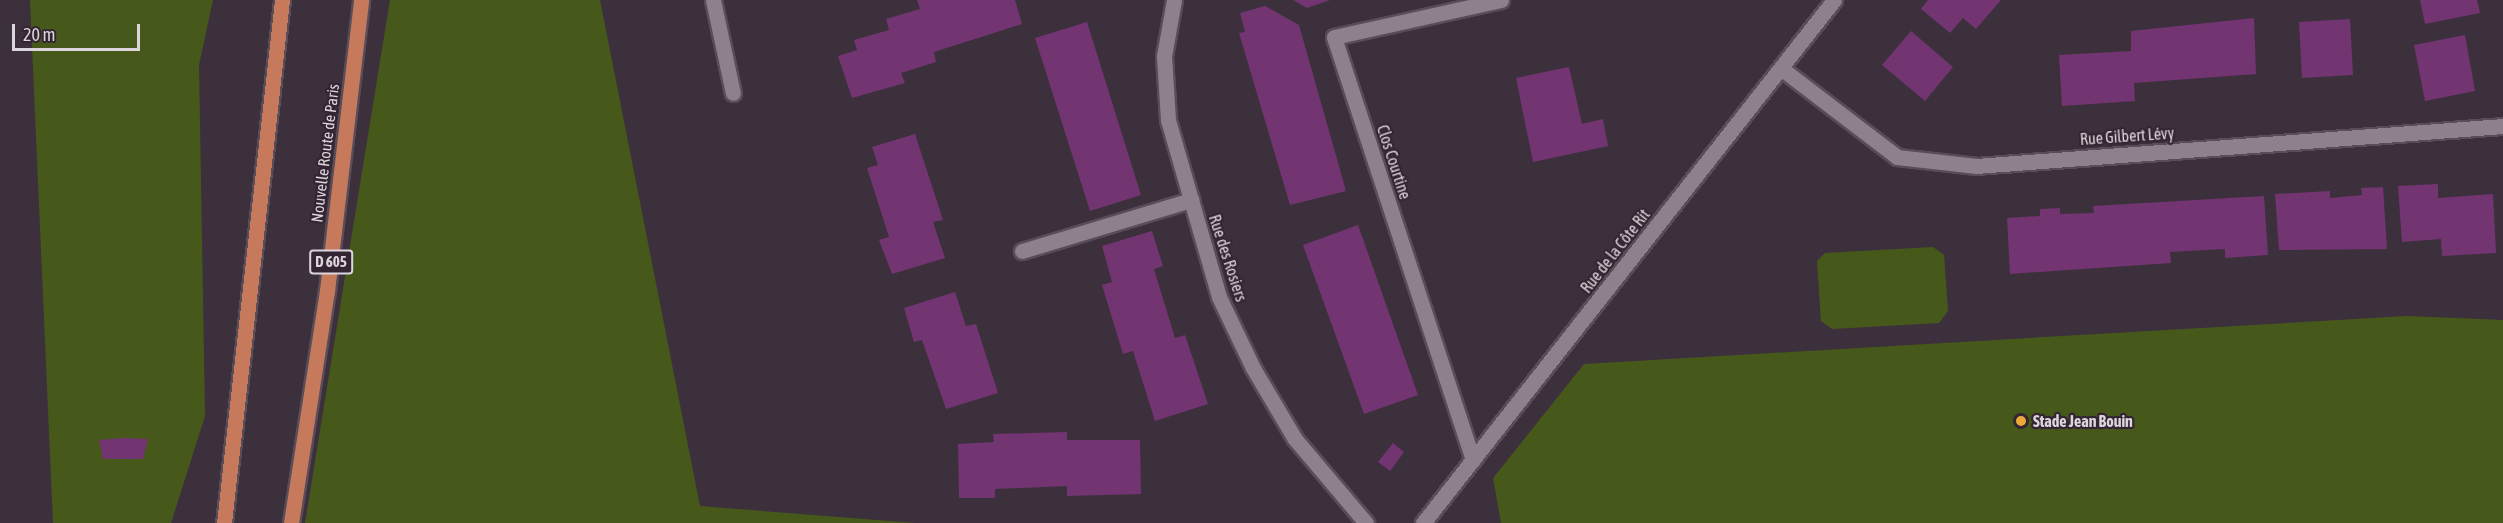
<!DOCTYPE html>
<meta charset="utf-8">
<style>
body{margin:0}
#map{position:relative;width:2503px;height:523px;overflow:hidden;background:#3d303d;font-family:"Asap Condensed",sans-serif}
div>[style]{position:absolute}
.green>*{inset:0;background:#47591a}
.building>*{inset:0;background:#723571}
.roads{filter:drop-shadow(2px 0 #584d58) drop-shadow(-2px 0 #584d58) drop-shadow(0 2px #584d58) drop-shadow(0 -2px #584d58)}
.service>*{height:15px;margin:-7.5px;padding:0 7.5px;transform-origin:7.5px;border-radius:7.5px;background:#8f808e}
.minor>*{height:15px;margin:-7.5px;padding:0 7.5px;transform-origin:7.5px;border-radius:7.5px;background:#8f808e}
.primary>*{height:15px;margin:-7.5px;padding:0 7.5px;transform-origin:7.5px;border-radius:7.5px;background:#c77a5b}
.dots>*{width:16px;height:16px;translate:-50% -50%;box-sizing:border-box;border:3px solid #332632;border-radius:50%}
span{translate:-50% -50%;white-space:nowrap;text-align:center;line-height:1.15;-webkit-text-stroke:4.5px #332632;paint-order:stroke}
.shield-label span{padding:2px 4px;background:#332632;border:2px solid;border-radius:4px;-webkit-text-stroke-width:0}
.shield-label{font-size:15px;color:#ddd5dd;font-weight:700}
.street-label{font-size:16px;color:#ddd5dd}
.poi-label{font-size:16px;color:#ddd5dd;font-weight:700}
.left{translate:0 -50%;text-align:left}
.scale{position:absolute;left:12px;top:24px;width:128px;height:27px;box-sizing:border-box;border:3px solid #ddd5dd;border-top:0;padding-left:8px;font-size:18px;line-height:21px;white-space:nowrap;color:#ddd5dd;-webkit-text-stroke:4px #332632;paint-order:stroke}
</style>
<div id="map">
<div class="green">
<div style="clip-path:polygon(30px 0,213px 0,199px 65px,205px 416px,171px 523px,53px 523px)"></div>
<div style="clip-path:polygon(390px 0,600px 0,700px 506px,915px 523px,305px 523px)"></div>
<div style="clip-path:polygon(1933px 247px,1944px 255px,1948px 311px,1939px 323px,1832px 329px,1821px 321px,1817px 261px,1825px 253px)"></div>
<div style="clip-path:polygon(2407px 316px,2503px 320px,2503px 523px,1501px 523px,1493px 478px,1584px 364px)"></div>
</div>
<div class="building">
<div style="clip-path:polygon(917px 0,1015px 0,1022px 24px,934px 52px,936px 62px,901px 73px,905px 83px,852px 98px,838px 56px,857px 50px,854px 40px,889px 30px,886px 19px,920px 9px)"></div>
<div style="clip-path:polygon(1293px 0,1330px 0,1307px 8px)"></div>
<div style="clip-path:polygon(1928px 0,2001px 0,1976px 29px,1963px 18px,1950px 33px,1921px 9px)"></div>
<div style="clip-path:polygon(2420px 0,2477px 0,2480px 13px,2425px 24px)"></div>
<div style="clip-path:polygon(1265px 6px,1299px 25px,1346px 191px,1290px 205px,1239px 33px,1245px 32px,1240px 13px)"></div>
<div style="clip-path:polygon(2254px 18px,2256px 74px,2134px 83px,2135px 101px,2062px 106px,2059px 55px,2131px 51px,2131px 31px)"></div>
<div style="clip-path:polygon(2350px 19px,2353px 75px,2302px 78px,2299px 22px)"></div>
<div style="clip-path:polygon(1087px 22px,1141px 195px,1090px 211px,1035px 38px)"></div>
<div style="clip-path:polygon(1911px 31px,1953px 67px,1925px 101px,1882px 65px)"></div>
<div style="clip-path:polygon(2465px 35px,2475px 91px,2425px 101px,2414px 45px)"></div>
<div style="clip-path:polygon(1569px 67px,1582px 124px,1603px 119px,1608px 146px,1533px 162px,1516px 78px)"></div>
<div style="clip-path:polygon(915px 134px,943px 220px,933px 222px,945px 258px,892px 274px,879px 240px,889px 237px,867px 168px,878px 165px,872px 147px)"></div>
<div style="clip-path:polygon(2438px 184px,2438px 198px,2493px 194px,2496px 253px,2442px 256px,2441px 239px,2402px 242px,2398px 186px)"></div>
<div style="clip-path:polygon(2383px 187px,2387px 249px,2279px 250px,2275px 194px,2330px 191px,2330px 198px,2362px 195px,2361px 188px)"></div>
<div style="clip-path:polygon(2264px 196px,2268px 255px,2225px 258px,2225px 249px,2170px 252px,2171px 263px,2010px 274px,2007px 218px,2040px 216px,2040px 209px,2060px 208px,2060px 214px,2094px 213px,2093px 206px)"></div>
<div style="clip-path:polygon(1358px 225px,1418px 395px,1364px 414px,1303px 245px)"></div>
<div style="clip-path:polygon(1152px 231px,1163px 266px,1154px 269px,1175px 338px,1185px 335px,1208px 404px,1155px 421px,1133px 351px,1123px 354px,1102px 285px,1112px 282px,1102px 246px)"></div>
<div style="clip-path:polygon(955px 292px,966px 326px,976px 324px,998px 393px,946px 409px,922px 340px,914px 342px,904px 308px)"></div>
<div style="clip-path:polygon(1067px 432px,1067px 440px,1140px 440px,1141px 494px,1067px 496px,1067px 486px,995px 489px,995px 498px,959px 498px,958px 444px,994px 442px,993px 434px)"></div>
<div style="clip-path:polygon(122px 438px,148px 439px,143px 459px,103px 459px,99px 440px)"></div>
<div style="clip-path:polygon(1393px 443px,1404px 452px,1390px 471px,1378px 462px)"></div>
</div>
<div class="roads">
<div class="service">
<div style="left:713px;top:0;width:95px;rotate:77.9deg"></div>
<div style="left:1022px;top:251px;width:177px;rotate:-16.8deg"></div>
<div style="left:1473px;top:460px;width:445px;rotate:-108.2deg"></div>
<div style="left:1334px;top:37px;width:171px;rotate:-12.5deg"></div>
</div>
<div class="minor">
<div style="left:1174px;top:0;width:57px;rotate:100.1deg"></div>
<div style="left:1164px;top:56px;width:64px;rotate:86.4deg"></div>
<div style="left:1168px;top:120px;width:184px;rotate:73.9deg"></div>
<div style="left:1219px;top:297px;width:79px;rotate:64.4deg"></div>
<div style="left:1253px;top:368px;width:82px;rotate:59.4deg"></div>
<div style="left:1295px;top:439px;width:110px;rotate:49.8deg"></div>
<div style="left:1782px;top:69px;width:145px;rotate:37.4deg"></div>
<div style="left:1897px;top:157px;width:80px;rotate:6.5deg"></div>
<div style="left:1976px;top:166px;width:529px;rotate:-4.34deg"></div>
<div style="left:1423px;top:523px;width:665px;rotate:-51.84deg"></div>
</div>
<div class="primary">
<div style="left:224px;top:523px;width:526px;rotate:-83.67deg"></div>
<div style="left:291px;top:523px;width:235px;rotate:-81.2deg"></div>
<div style="left:327px;top:291px;width:293px;rotate:-83.3deg"></div>
</div>
</div>
<div class="dots">
<div style="left:2021px;top:421px;background:#eba939"></div>
</div>
<div class="shield-label">
<span style="left:331px;top:262px">D 605</span>
</div>
<div class="street-label">
<span style="left:2127px;top:136px;rotate:-4deg">Rue Gilbert Lévy</span>
<span style="left:325px;top:153px;rotate:-83deg">Nouvelle Route de Paris</span>
<span style="left:1394px;top:162px;rotate:72deg">Clos Courtine</span>
<span style="left:1615px;top:251px;rotate:-52deg">Rue de la Côte Rit</span>
<span style="left:1228px;top:258px;rotate:72deg">Rue des Rosiers</span>
</div>
<div class="poi-label">
<span class="left" style="left:2033px;top:421px">Stade Jean Bouin</span>
</div>
<div class="scale">20 m</div>
</div>
